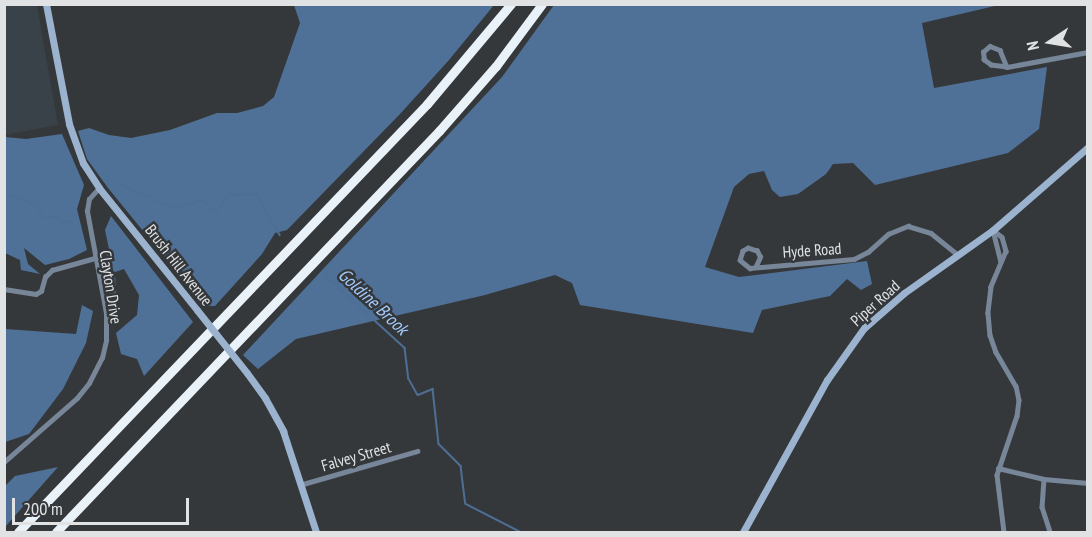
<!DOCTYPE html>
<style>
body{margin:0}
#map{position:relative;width:1092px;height:537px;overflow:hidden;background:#35383b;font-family:"PT Sans Narrow",sans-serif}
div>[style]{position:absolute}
.built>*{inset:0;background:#394149}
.forest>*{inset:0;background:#507197}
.stream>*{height:1.5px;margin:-0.75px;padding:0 0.75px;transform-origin:0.75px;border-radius:0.75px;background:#4e6f95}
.street>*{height:4.5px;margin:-2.25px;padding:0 2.25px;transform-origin:2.25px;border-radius:2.25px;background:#778698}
.secondary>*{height:7px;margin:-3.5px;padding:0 3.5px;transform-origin:3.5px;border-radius:3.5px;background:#9bb3cf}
.highway>*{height:9px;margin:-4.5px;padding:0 4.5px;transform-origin:4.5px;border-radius:4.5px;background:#e9f1f9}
.secondary-bridge>*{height:7px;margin:-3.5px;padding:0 3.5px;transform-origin:3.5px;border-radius:3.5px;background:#9bb3cf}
span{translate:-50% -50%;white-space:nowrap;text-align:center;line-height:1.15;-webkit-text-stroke:5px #35383b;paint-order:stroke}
.street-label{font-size:16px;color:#e0e2e4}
.water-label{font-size:18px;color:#a3ccfd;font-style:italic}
.frame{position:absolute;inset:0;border:6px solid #e0e2e4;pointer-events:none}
.north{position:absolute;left:1020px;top:12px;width:60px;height:60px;-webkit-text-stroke:4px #35383b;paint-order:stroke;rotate:258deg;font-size:16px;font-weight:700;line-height:24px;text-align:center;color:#e0e2e4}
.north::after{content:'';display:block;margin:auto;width:21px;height:27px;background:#e0e2e4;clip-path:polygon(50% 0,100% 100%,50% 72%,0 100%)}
.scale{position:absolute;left:12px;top:498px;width:177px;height:27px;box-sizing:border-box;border:3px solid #e0e2e4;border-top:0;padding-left:8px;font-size:18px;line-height:21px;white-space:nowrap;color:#e0e2e4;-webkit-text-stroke:4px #35383b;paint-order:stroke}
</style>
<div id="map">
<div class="built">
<div style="clip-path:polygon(5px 4px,37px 5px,58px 125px,5px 135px)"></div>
</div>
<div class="forest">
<div style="clip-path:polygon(294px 5px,494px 5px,449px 60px,400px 114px,287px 230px,275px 233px,262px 254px,215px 306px,208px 306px,202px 303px,108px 188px,87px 159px,78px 131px,89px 128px,109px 135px,131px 138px,170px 130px,217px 113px,237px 113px,263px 106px,274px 97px,300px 23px)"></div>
<div style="clip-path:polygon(554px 5px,999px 5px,922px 23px,934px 88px,1047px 67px,1039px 129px,1008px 153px,875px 185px,853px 163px,833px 164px,826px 174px,798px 194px,780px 197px,772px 190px,764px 171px,749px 174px,734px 187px,705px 267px,739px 277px,867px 261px,872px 284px,861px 290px,847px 279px,830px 296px,762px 310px,753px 333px,580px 305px,572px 283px,555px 275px,485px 295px,296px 339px,258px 369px,243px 355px,502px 77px)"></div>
<div style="clip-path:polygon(62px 134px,84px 185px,77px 209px,87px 250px,69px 259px,45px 265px,24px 248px,28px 264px,40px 274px,21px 270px,20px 260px,5px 253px,5px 137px,26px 139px)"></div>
<div style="clip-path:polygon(111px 216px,193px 322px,144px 376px,137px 359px,121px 354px,116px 333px,137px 315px,139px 295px,124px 269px,115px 272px,117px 315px,114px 320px,104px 264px,109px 249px,105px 230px)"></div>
<div style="clip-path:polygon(82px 305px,93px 311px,86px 343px,63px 389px,29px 434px,5px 442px,5px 329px,76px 334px)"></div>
<div style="clip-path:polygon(58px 467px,12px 519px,5px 527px,5px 486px,15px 476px)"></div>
</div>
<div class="stream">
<div style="left:118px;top:183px;width:64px;rotate:24.1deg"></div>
<div style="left:176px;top:209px;width:28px;rotate:-19deg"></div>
<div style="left:202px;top:200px;width:18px;rotate:41deg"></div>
<div style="left:216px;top:212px;width:21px;rotate:-53deg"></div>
<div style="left:229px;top:195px;width:28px;rotate:-2deg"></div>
<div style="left:257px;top:194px;width:47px;rotate:60.7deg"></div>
<div style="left:4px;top:193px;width:33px;rotate:20deg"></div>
<div style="left:35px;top:204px;width:16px;rotate:55deg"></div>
<div style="left:44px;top:217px;width:13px"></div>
<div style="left:57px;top:217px;width:8px;rotate:45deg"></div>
<div style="left:63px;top:223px;width:9px;rotate:-13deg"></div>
<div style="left:324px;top:274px;width:110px;rotate:42.4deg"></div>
<div style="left:405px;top:348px;width:31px;rotate:83deg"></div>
<div style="left:409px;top:379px;width:18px;rotate:61deg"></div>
<div style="left:418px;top:395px;width:16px;rotate:-22deg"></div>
<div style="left:433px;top:389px;width:55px;rotate:83.8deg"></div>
<div style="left:439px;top:444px;width:31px;rotate:45deg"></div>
<div style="left:461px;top:466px;width:38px;rotate:83deg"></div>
<div style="left:466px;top:504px;width:62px;rotate:27deg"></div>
</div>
<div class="street">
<div style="left:990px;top:46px;width:11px;rotate:22deg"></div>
<div style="left:1000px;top:50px;width:18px;rotate:68deg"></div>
<div style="left:1007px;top:67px;width:16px;rotate:-173deg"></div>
<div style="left:991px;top:65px;width:9px;rotate:-144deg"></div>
<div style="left:984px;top:60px;width:8px;rotate:-97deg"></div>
<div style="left:983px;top:52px;width:9px;rotate:-41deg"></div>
<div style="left:1007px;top:67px;width:82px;rotate:-10.5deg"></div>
<div style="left:993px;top:230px;width:11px;rotate:38deg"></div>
<div style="left:1002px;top:237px;width:15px;rotate:74deg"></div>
<div style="left:1006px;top:251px;width:39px;rotate:113deg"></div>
<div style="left:991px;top:287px;width:26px;rotate:97deg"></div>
<div style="left:988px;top:313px;width:22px;rotate:85deg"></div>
<div style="left:990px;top:335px;width:18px;rotate:71deg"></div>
<div style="left:996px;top:352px;width:39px;rotate:60deg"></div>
<div style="left:1016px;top:386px;width:14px;rotate:78deg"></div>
<div style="left:1019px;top:400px;width:16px;rotate:97deg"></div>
<div style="left:1017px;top:416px;width:62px;rotate:108.7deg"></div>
<div style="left:997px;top:475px;width:57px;rotate:83deg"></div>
<div style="left:993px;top:230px;width:32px;rotate:76deg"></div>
<div style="left:756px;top:266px;width:10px;rotate:-66deg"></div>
<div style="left:760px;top:257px;width:7px;rotate:-117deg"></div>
<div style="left:757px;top:251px;width:9px;rotate:-162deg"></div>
<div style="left:748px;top:248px;width:6px;rotate:149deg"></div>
<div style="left:743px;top:251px;width:9px;rotate:108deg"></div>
<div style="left:740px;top:260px;width:13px;rotate:39deg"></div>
<div style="left:750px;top:268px;width:104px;rotate:-4.9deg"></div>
<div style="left:854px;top:259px;width:16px;rotate:-27deg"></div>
<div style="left:868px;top:252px;width:27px;rotate:-42deg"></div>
<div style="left:888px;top:234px;width:22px;rotate:-22deg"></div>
<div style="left:908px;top:226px;width:24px;rotate:17deg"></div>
<div style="left:931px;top:233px;width:35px;rotate:39deg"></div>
<div style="left:4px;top:289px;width:32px;rotate:9deg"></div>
<div style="left:36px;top:294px;width:6px;rotate:-31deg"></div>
<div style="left:41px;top:291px;width:15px;rotate:-74deg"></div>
<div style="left:45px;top:277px;width:10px;rotate:-45deg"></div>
<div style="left:52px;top:270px;width:45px;rotate:-15.6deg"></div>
<div style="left:4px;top:462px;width:97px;rotate:-41.2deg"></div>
<div style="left:77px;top:398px;width:19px;rotate:-51deg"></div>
<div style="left:89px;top:383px;width:28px;rotate:-63deg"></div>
<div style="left:102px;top:358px;width:18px;rotate:-77deg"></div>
<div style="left:106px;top:340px;width:27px;rotate:-90deg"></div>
<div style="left:106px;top:313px;width:104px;rotate:-100.6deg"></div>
<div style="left:87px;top:211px;width:12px;rotate:-81deg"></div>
<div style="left:89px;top:199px;width:15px;rotate:-48deg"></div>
<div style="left:998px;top:468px;width:47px;rotate:13.4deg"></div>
<div style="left:1044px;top:479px;width:44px;rotate:5.2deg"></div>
<div style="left:1044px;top:479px;width:28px;rotate:94deg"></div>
<div style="left:1042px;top:507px;width:26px;rotate:72deg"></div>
<div style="left:303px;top:484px;width:119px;rotate:-16.1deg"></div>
</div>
<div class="secondary">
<div style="left:46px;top:4px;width:122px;rotate:79.1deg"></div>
<div style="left:69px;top:124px;width:41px;rotate:70.3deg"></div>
<div style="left:83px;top:163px;width:30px;rotate:57deg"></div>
<div style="left:99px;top:188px;width:156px;rotate:51.2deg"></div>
<div style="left:247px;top:373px;width:31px;rotate:54deg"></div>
<div style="left:265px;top:398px;width:38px;rotate:61deg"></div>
<div style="left:283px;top:431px;width:106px;rotate:71.9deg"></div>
<div style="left:743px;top:532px;width:174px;rotate:-61.1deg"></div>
<div style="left:827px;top:380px;width:64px;rotate:-54.6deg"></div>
<div style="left:864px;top:328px;width:53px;rotate:-41.2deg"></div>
<div style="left:904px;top:293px;width:109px;rotate:-35.3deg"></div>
<div style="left:993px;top:230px;width:126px;rotate:-41.1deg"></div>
</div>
<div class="highway">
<div style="left:18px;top:532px;width:592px;rotate:-46.3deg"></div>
<div style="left:427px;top:104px;width:131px;rotate:-50deg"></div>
<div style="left:56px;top:532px;width:555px;rotate:-46.32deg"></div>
<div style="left:439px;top:131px;width:86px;rotate:-48.8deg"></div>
<div style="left:496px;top:66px;width:77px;rotate:-53.4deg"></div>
</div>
<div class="secondary-bridge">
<div style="left:197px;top:310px;width:80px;rotate:51.6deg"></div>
</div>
<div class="street-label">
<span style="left:812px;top:250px;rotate:-4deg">Hyde Road</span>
<span style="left:179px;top:265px;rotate:52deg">Brush Hill Avenue</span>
<span style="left:111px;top:287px;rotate:81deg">Clayton Drive</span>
<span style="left:875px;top:303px;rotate:-42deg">Piper Road</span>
<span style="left:356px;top:456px;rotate:-16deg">Falvey Street</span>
</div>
<div class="water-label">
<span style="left:373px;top:302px;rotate:43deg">Goldine Brook</span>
</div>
<div class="frame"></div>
<div class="north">N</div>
<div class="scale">200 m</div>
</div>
